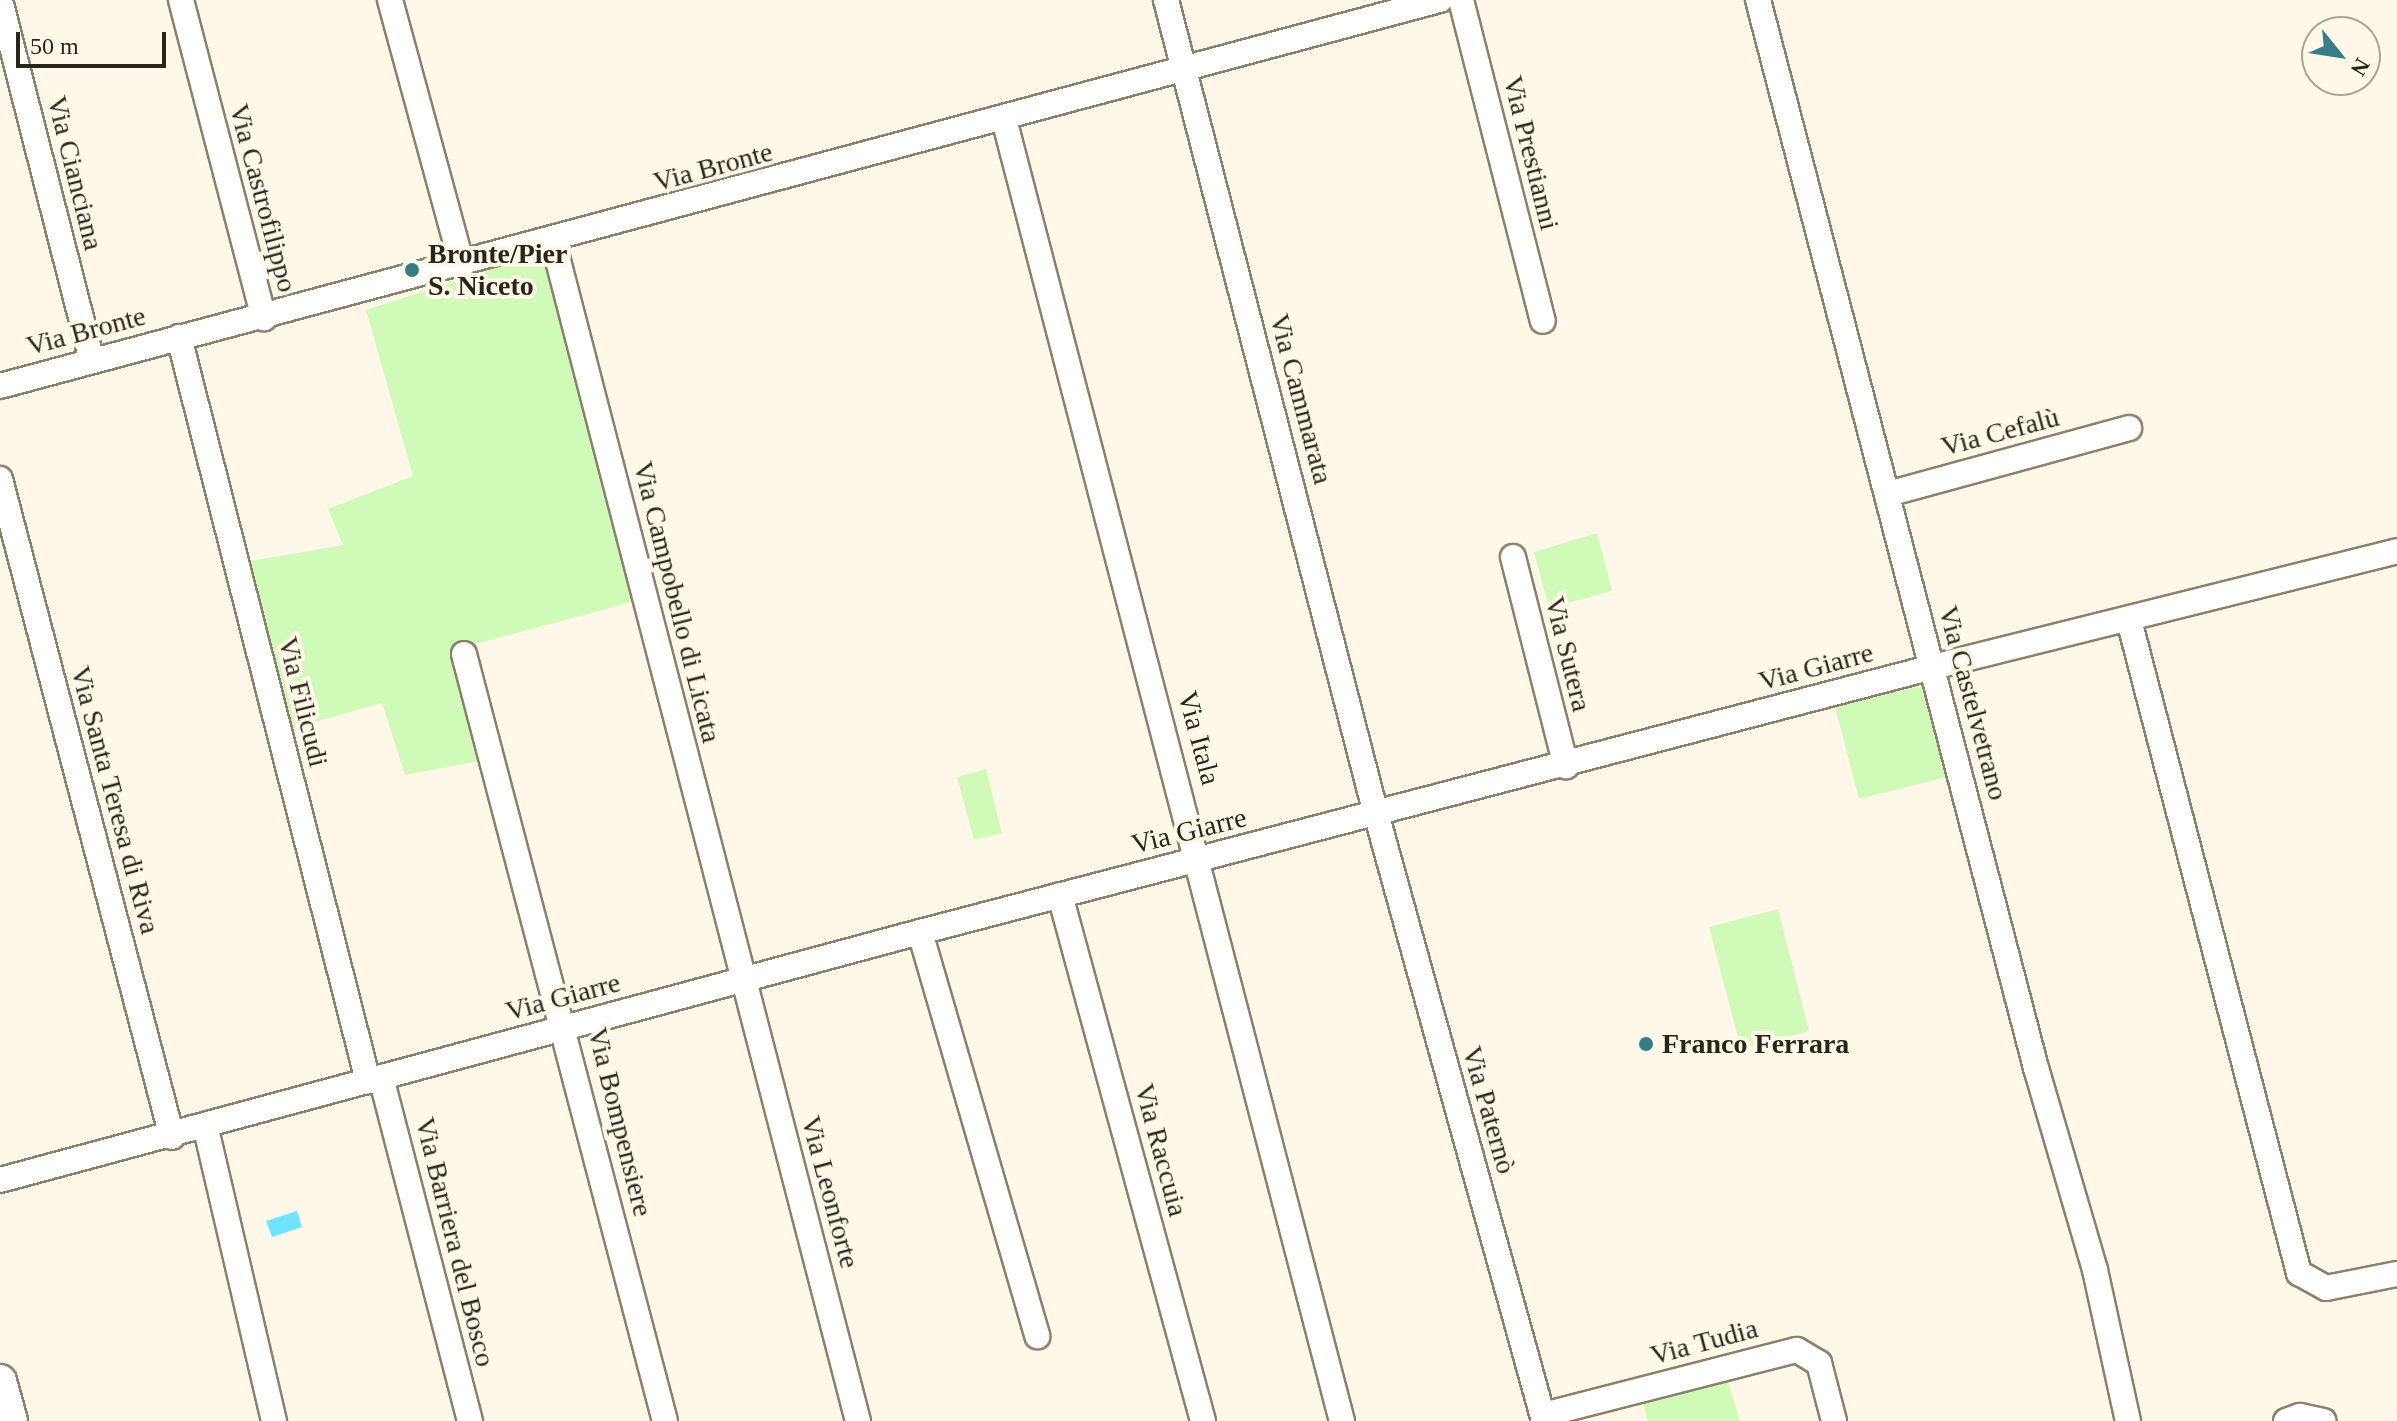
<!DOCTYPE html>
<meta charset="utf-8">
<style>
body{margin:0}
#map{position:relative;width:2397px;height:1421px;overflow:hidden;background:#fff8e8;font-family:"Times New Roman",serif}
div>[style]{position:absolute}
.green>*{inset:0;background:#d0fab8}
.water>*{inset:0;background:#6fe3ff}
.roads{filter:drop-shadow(2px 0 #8b8069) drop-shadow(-2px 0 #8b8069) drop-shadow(0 2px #8b8069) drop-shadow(0 -2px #8b8069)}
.street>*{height:24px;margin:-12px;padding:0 12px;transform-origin:12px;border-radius:12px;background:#fff}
.secondary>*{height:32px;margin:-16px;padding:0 16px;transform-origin:16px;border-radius:16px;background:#fff}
.dots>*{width:22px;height:22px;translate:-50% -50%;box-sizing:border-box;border:4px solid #fff8e8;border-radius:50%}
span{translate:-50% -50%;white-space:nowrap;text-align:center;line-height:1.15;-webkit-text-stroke:8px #fff8e8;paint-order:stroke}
.street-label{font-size:28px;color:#29251b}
.poi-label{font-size:28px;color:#29251b;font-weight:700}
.left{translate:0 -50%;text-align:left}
.north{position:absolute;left:2301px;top:16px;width:80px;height:80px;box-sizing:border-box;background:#fff8e8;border:2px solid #a9a496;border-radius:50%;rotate:120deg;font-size:22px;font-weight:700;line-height:32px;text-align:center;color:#29251b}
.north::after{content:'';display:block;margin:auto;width:28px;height:36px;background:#367d87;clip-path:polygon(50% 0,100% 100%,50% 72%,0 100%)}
.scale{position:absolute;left:16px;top:32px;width:150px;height:36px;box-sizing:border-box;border:4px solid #29251b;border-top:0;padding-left:10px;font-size:24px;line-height:28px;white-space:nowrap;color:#29251b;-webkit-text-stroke:6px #fff8e8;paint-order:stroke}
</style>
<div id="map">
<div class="green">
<div style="clip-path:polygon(542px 253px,632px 602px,475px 644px,505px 756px,405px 775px,382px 703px,290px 729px,246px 562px,343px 545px,328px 509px,413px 476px,366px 310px)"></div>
<div style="clip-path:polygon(1597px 533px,1612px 591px,1549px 608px,1534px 552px)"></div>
<div style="clip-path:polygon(1916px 687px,1925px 687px,1951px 776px,1859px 799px,1835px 707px)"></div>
<div style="clip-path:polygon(986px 769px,1002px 833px,974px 840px,957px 777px)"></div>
<div style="clip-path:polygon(1778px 909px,1809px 1031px,1741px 1049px,1709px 927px)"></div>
<div style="clip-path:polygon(1727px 1378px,1740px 1421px,1648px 1421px,1643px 1402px)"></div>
</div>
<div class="water">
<div style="clip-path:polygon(297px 1211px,302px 1227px,272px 1237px,266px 1221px)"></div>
</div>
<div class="roads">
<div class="street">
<div style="left:0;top:0;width:373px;rotate:75.7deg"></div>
<div style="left:181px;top:0;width:329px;rotate:75.4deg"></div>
<div style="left:390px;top:0;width:275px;rotate:74.8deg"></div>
<div style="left:1166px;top:0;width:821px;rotate:75.54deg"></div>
<div style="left:1371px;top:795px;width:649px;rotate:74.55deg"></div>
<div style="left:1461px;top:0;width:331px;rotate:75.7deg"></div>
<div style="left:1758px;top:0;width:1104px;rotate:75.41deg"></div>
<div style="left:2036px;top:1068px;width:210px;rotate:73.7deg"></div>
<div style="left:2095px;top:1270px;width:155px;rotate:77.7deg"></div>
<div style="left:1004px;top:119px;width:1345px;rotate:75.45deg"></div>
<div style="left:553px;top:241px;width:1219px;rotate:75.51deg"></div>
<div style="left:179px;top:337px;width:768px;rotate:75.75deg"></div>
<div style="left:0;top:386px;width:1491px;rotate:-15.01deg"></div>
<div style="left:0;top:479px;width:680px;rotate:75.35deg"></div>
<div style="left:1888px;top:494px;width:250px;rotate:-15.3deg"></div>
<div style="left:1513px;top:557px;width:216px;rotate:75.8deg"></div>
<div style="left:2129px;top:620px;width:675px;rotate:75.41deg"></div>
<div style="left:2299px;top:1273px;width:31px;rotate:29deg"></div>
<div style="left:2326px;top:1288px;width:72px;rotate:-11.2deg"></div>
<div style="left:464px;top:654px;width:793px;rotate:75.32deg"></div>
<div style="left:1060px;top:895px;width:545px;rotate:74.79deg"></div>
<div style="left:920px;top:932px;width:421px;rotate:73.8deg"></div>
<div style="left:381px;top:1077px;width:355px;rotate:75.5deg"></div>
<div style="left:206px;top:1129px;width:300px;rotate:76.9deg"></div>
<div style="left:0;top:1180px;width:953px;rotate:-15.09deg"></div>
<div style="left:920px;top:932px;width:1047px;rotate:-14.66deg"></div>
<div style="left:1933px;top:667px;width:478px;rotate:-14deg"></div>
<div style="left:1543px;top:1415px;width:262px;rotate:-14.4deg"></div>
<div style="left:1797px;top:1350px;width:26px;rotate:31deg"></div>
<div style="left:1819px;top:1363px;width:60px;rotate:75.5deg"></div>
<div style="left:2286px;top:1421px;width:15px;rotate:-20deg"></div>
<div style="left:2300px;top:1416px;width:24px;rotate:12deg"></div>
</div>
<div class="secondary">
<div style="left:0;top:1381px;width:41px;rotate:74.6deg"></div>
</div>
</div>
<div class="dots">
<div style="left:412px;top:270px;background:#367d87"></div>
<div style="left:1646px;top:1044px;background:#367d87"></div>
</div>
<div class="street-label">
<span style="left:1531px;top:153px;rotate:76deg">Via Prestianni</span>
<span style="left:713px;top:167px;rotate:-15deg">Via Bronte</span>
<span style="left:75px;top:173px;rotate:76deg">Via Cianciana</span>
<span style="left:263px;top:198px;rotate:75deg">Via Castrofilippo</span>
<span style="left:86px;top:331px;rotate:-15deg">Via Bronte</span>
<span style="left:1301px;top:399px;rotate:75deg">Via Cammarata</span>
<span style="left:2000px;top:432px;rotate:-15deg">Via Cefalù</span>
<span style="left:677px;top:602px;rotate:76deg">Via Campobello di Licata</span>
<span style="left:1568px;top:654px;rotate:76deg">Via Sutera</span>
<span style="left:1816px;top:667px;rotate:-15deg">Via Giarre</span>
<span style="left:303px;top:702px;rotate:76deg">Via Filicudi</span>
<span style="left:1973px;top:703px;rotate:75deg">Via Castelvetrano</span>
<span style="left:1199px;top:738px;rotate:75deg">Via Itala</span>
<span style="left:115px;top:800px;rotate:75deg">Via Santa Teresa di Riva</span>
<span style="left:1189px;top:831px;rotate:-14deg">Via Giarre</span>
<span style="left:563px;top:997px;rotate:-15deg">Via Giarre</span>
<span style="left:1489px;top:1110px;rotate:74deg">Via Paternò</span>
<span style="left:620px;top:1122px;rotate:76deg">Via Bompensiere</span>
<span style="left:1161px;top:1150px;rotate:75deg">Via Raccuia</span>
<span style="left:830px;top:1192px;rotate:75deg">Via Leonforte</span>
<span style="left:455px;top:1242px;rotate:76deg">Via Barriera del Bosco</span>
<span style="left:1704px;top:1342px;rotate:-15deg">Via Tudia</span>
</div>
<div class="poi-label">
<span class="left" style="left:428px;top:270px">Bronte/Pier<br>S. Niceto</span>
<span class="left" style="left:1662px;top:1044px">Franco Ferrara</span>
</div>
<div class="north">N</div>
<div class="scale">50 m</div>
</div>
